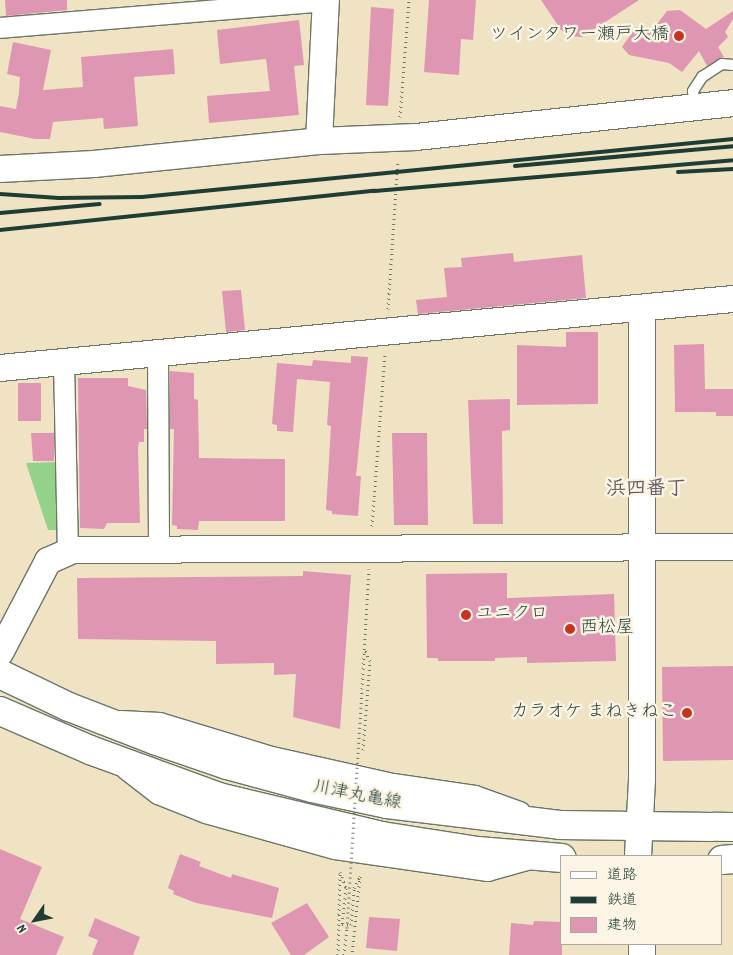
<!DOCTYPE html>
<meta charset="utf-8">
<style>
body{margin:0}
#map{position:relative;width:733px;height:955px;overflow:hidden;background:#f0e3c3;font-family:Dekko,"Klee One",sans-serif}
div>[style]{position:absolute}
.green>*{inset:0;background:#93d288}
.building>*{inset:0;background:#df96b3}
.path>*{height:3px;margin-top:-1.5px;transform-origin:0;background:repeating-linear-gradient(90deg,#687766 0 1px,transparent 0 5px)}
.roads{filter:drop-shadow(1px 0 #687766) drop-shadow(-1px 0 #687766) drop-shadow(0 1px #687766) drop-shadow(0 -1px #687766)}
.service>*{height:10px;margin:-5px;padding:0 5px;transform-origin:5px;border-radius:5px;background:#fff}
.minor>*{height:20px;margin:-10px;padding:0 10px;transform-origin:10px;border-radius:10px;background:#fff}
.tertiary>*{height:26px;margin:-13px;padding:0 13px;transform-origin:13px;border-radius:13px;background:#fff}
.secondary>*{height:28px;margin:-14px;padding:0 14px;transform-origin:14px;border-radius:14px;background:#fff}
.rail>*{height:4px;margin:-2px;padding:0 2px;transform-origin:2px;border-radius:2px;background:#1f3d34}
.path-bridge>*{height:3px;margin-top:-1.5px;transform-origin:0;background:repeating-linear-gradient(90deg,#687766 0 1px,transparent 0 5px)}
.dots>*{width:14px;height:14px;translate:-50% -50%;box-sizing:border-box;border:2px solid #fcf5e5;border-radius:50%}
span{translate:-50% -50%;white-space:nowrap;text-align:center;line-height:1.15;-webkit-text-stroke:5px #fcf5e5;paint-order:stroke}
.poi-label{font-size:18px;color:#1f3d34}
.right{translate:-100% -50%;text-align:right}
.left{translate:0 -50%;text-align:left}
.street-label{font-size:18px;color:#1f3d34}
.quarter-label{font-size:20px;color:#625c60;font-weight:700}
.legend{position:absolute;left:560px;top:855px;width:162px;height:90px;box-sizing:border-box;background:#fcf5e5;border:1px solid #a4ab9e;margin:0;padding:6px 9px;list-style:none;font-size:15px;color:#1f3d34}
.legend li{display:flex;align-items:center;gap:10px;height:25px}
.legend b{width:25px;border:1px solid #a4ab9e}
.north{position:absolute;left:10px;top:895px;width:50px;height:50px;-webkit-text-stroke:4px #fcf5e5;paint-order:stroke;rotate:237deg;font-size:14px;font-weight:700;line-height:20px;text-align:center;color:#1f3d34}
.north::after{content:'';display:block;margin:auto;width:18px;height:22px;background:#1f3d34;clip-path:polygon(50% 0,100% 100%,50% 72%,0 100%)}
</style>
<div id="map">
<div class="green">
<div style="clip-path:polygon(57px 462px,58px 530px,48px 530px,26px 463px)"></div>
</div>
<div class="building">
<div style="clip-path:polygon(5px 0,67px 0,67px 10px,6px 16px)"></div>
<div style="clip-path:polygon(429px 0,476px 0,473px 40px,461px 39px,459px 75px,424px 72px)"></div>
<div style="clip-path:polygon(541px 0,639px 0,582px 37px,570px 36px,561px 30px)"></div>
<div style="clip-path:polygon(371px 7px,394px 9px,388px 106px,366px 105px)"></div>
<div style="clip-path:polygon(680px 10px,706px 29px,733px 11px,733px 19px,725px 32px,728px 37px,718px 47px,724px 57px,707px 66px,699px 51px,682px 72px,669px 63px,629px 55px,622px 47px,636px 27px,650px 33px,667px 11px)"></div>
<div style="clip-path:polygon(299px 20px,304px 65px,294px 66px,299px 115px,209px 123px,207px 96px,270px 91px,266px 59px,220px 64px,217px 30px)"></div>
<div style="clip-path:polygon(13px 42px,51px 50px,43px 90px,83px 87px,81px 57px,173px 49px,175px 74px,134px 77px,138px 126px,104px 129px,103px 118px,53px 122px,50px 139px,35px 139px,0 132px,0 106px,16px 109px,19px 92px,20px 77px,7px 74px)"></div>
<div style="clip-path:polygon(513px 253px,514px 262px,582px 255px,586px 298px,418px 314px,416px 300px,447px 297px,444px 268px,462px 267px,461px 258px)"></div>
<div style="clip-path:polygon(241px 290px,245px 330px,226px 332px,222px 291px)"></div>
<div style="clip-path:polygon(566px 332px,598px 332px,598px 404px,517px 405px,517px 345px,566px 347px)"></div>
<div style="clip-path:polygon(704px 344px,705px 389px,733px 389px,733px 416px,716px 416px,716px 412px,675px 412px,674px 345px)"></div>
<div style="clip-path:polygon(351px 356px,368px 357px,356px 476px,361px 476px,358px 516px,332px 514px,332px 511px,326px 510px,331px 426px,327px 425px,330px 382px,297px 379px,293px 432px,277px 431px,277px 425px,272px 424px,277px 363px,312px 366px,313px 360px,351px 363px)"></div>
<div style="clip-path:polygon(170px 371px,194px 373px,194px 399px,198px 400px,199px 458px,285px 459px,285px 521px,199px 521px,198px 530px,177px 529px,177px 526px,172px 525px,174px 429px,170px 429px)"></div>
<div style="clip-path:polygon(78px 378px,128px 378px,128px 386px,146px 390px,147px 429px,144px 429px,144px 442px,139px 442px,138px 448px,140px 523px,107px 523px,104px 529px,80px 528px)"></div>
<div style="clip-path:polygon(18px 383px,41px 383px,41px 421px,18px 421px)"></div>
<div style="clip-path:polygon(510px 399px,510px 430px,502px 431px,503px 524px,473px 524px,468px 400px)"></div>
<div style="clip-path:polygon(31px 433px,54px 433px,54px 461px,33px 461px)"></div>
<div style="clip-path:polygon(392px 433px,427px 433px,428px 525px,394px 525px)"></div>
<div style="clip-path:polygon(303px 571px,351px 575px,340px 729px,293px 717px,296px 674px,274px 675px,274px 663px,216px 664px,216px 641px,78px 639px,77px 578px,303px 576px)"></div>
<div style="clip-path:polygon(507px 573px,507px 598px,614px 594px,616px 661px,527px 663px,527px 657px,495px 658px,495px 661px,438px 661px,438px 658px,427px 658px,426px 574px)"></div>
<div style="clip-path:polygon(733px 666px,733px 760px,663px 761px,662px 667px)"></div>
<div style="clip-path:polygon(0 849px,42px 867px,20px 919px,64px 937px,56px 955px,0 955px)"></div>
<div style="clip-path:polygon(180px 854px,201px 862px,199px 866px,231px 878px,232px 874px,279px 888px,272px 918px,196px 903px,173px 894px,174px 891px,168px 888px)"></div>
<div style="clip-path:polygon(307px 903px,329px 937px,304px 955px,291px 955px,271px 923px)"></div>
<div style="clip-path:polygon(369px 917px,400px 919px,397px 951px,366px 948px)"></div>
<div style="clip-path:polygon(95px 918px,140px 937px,133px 955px,92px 955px,98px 940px,88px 936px)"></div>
<div style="clip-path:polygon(534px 921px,562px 922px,562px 955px,509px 955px,511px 923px,533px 925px)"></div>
</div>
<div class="path">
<div style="left:400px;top:117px;width:117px;rotate:-85.6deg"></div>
<div style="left:388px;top:309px;width:149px;rotate:-86.2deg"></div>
<div style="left:372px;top:526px;width:173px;rotate:-85.7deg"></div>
<div style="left:362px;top:689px;width:120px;rotate:-86.7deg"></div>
<div style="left:363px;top:750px;width:89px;rotate:-85.5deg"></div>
<div style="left:370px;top:661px;width:12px;rotate:-114deg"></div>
<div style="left:338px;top:955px;width:83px;rotate:-88.6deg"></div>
<div style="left:340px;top:872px;width:17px;rotate:69deg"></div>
<div style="left:346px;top:888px;width:36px;rotate:96deg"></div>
<div style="left:342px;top:924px;width:9px;rotate:6deg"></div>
<div style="left:351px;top:925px;width:37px;rotate:-85deg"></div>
<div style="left:354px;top:888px;width:13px;rotate:-63deg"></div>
<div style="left:360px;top:876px;width:79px;rotate:95.8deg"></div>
<div style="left:344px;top:955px;width:27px;rotate:-84deg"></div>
</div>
<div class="roads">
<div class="service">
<div style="left:695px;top:106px;width:15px;rotate:-98deg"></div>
<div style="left:693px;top:91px;width:17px;rotate:-57deg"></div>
<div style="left:702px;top:77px;width:24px;rotate:-33deg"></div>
<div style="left:722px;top:64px;width:11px;rotate:5deg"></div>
</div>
<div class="minor">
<div style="left:0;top:28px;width:327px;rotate:-4.7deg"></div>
<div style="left:158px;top:353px;width:197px;rotate:89.7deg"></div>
<div style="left:64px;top:362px;width:189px;rotate:88.8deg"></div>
<div style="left:121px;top:721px;width:39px;rotate:3deg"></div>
<div style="left:160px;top:723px;width:117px;rotate:16.9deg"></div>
<div style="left:272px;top:757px;width:124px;rotate:12.6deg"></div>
<div style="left:393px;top:784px;width:83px;rotate:8.3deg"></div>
<div style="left:475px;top:796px;width:48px;rotate:19.6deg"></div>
<div style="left:126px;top:769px;width:41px;rotate:38deg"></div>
<div style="left:158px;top:794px;width:52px;rotate:21.6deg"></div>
<div style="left:206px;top:813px;width:134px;rotate:15.6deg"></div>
<div style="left:335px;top:849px;width:155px;rotate:8.2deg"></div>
<div style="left:488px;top:871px;width:41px;rotate:-15.8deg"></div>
</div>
<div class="tertiary">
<div style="left:319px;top:141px;width:141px;rotate:-87.2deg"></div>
<div style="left:0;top:169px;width:94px;rotate:-3deg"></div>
<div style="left:94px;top:164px;width:226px;rotate:-5.8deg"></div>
<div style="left:319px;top:141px;width:97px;rotate:-2.4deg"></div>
<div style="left:416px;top:137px;width:319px;rotate:-6.1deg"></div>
<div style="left:0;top:368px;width:736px;rotate:-5.38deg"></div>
<div style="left:0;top:653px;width:104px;rotate:-62.4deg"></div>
<div style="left:48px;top:561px;width:27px;rotate:-24deg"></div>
<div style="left:73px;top:550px;width:660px;rotate:-0.26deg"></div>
<div style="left:638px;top:856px;width:77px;rotate:-87deg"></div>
<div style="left:642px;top:779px;width:470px;rotate:-90deg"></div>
<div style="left:642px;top:955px;width:11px;rotate:-90deg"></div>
</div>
<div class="secondary">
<div style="left:0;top:674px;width:76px;rotate:25.6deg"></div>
<div style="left:69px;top:707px;width:94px;rotate:21.1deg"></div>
<div style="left:157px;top:741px;width:74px;rotate:18.9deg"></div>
<div style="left:227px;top:765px;width:88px;rotate:15.1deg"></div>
<div style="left:312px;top:788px;width:77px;rotate:12deg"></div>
<div style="left:387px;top:804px;width:174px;rotate:6.9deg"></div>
<div style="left:560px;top:825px;width:173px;rotate:0.7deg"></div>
<div style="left:0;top:711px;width:98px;rotate:23.4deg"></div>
<div style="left:90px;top:750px;width:137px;rotate:20deg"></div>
<div style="left:219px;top:797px;width:168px;rotate:13.5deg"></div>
<div style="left:382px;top:836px;width:97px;rotate:8.9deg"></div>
<div style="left:478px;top:851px;width:84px;rotate:4.8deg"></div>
<div style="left:722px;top:860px;width:11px;rotate:-5deg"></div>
</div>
</div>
<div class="rail">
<div style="left:515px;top:166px;width:219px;rotate:-5.2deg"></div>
<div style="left:678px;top:172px;width:55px;rotate:-3.1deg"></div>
<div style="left:0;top:194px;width:59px;rotate:3.9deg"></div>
<div style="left:59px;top:198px;width:83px;rotate:-0.7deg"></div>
<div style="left:142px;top:197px;width:594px;rotate:-5.6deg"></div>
<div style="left:0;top:213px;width:100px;rotate:-5.1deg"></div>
<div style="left:0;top:230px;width:376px;rotate:-6deg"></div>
<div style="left:374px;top:191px;width:360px;rotate:-4.9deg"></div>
</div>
<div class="path-bridge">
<div style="left:347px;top:928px;width:239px;rotate:-86.4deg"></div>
</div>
<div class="dots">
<div style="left:679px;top:36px;background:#c8321e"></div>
<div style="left:466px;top:615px;background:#c8321e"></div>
<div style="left:570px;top:629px;background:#c8321e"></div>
<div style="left:687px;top:713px;background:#c8321e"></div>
</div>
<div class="poi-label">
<span class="right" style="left:669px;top:36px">ツインタワー瀬戸大橋</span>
<span class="left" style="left:476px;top:615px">ユニクロ</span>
<span class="left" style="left:580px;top:629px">西松屋</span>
<span class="right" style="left:677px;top:713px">カラオケ まねきねこ</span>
</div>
<div class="street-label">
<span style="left:357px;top:797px;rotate:11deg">川津丸亀線</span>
</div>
<div class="quarter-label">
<span style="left:646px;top:490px">浜四番丁</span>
</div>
<ul class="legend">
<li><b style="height:6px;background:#fff"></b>道路</li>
<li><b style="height:6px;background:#1f3d34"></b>鉄道</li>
<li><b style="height:14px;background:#df96b3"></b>建物</li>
</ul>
<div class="north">N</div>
</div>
